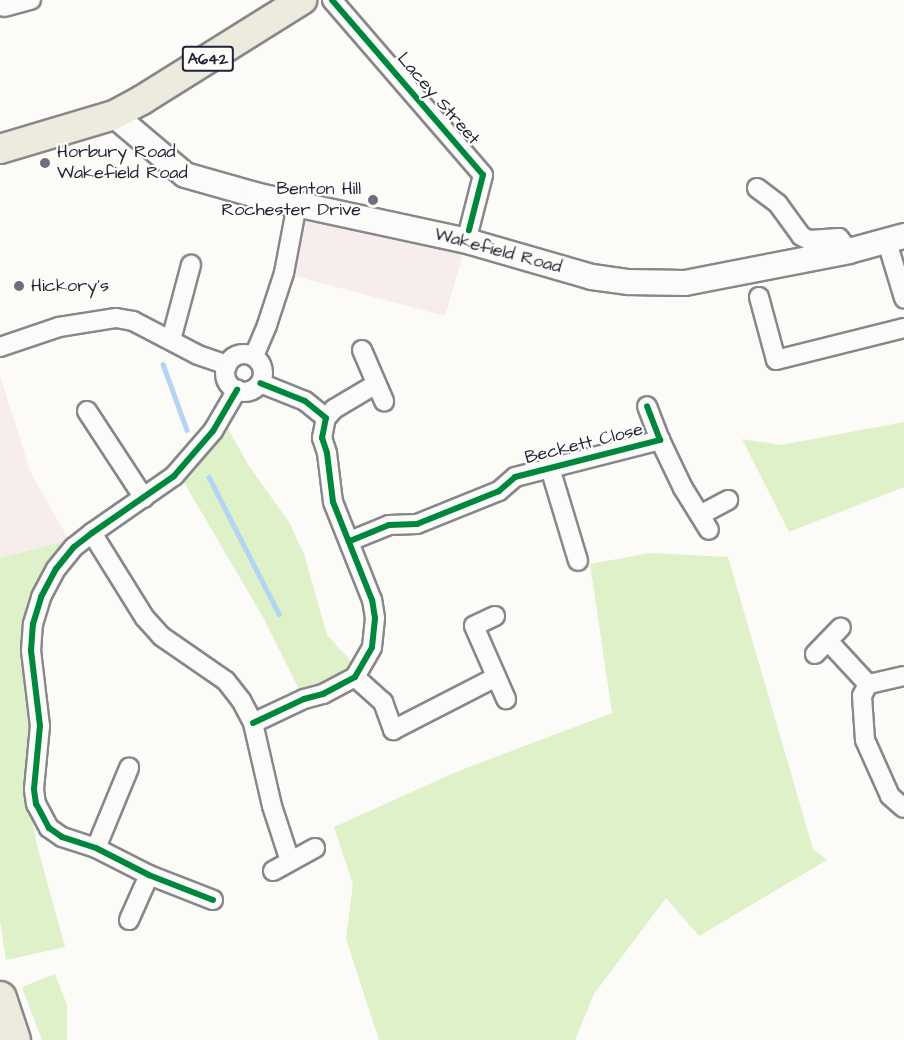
<!DOCTYPE html>
<style>
body{margin:0}
#map{position:relative;width:904px;height:1040px;overflow:hidden;background:#fcfbf8;font-family:"Architects Daughter",sans-serif}
div>[style]{position:absolute}
.built>*{inset:0;background:#f7eded}
.green>*{inset:0;background:#def1c9}
.stream>*{height:4.5px;margin:-2.25px;padding:0 2.25px;transform-origin:2.25px;border-radius:2.25px;background:#b3d4f2}
.roads{filter:drop-shadow(2px 0 #88888c) drop-shadow(-2px 0 #88888c) drop-shadow(0 2px #88888c) drop-shadow(0 -2px #88888c)}
.minor>*{height:18px;margin:-9px;padding:0 9px;transform-origin:9px;border-radius:9px;background:#fbfbf9}
.minor>.ring{margin:-9px;padding:0;box-sizing:content-box;background:none;border:18px solid #fbfbf9;border-radius:50%}
.secondary>*{height:24px;margin:-12px;padding:0 12px;transform-origin:12px;border-radius:12px;background:#fbfbf9}
.trunk>*{height:28px;margin:-14px;padding:0 14px;transform-origin:14px;border-radius:14px;background:#edeade}
.motorway>*{height:32px;margin:-16px;padding:0 16px;transform-origin:16px;border-radius:16px;background:#edeade}
.cycleway>*{height:6px;margin:-3px;padding:0 3px;transform-origin:3px;border-radius:3px;background:#00873e}
.dots>*{width:16px;height:16px;translate:-50% -50%;box-sizing:border-box;border:3px solid #fdfcf7;border-radius:50%}
span{translate:-50% -50%;white-space:nowrap;text-align:center;line-height:1.15;-webkit-text-stroke:4.5px #fdfcf7;paint-order:stroke}
.shield-label span{padding:2px 4px;background:#fdfcf7;border:2px solid;border-radius:4px;-webkit-text-stroke-width:0}
.shield-label{font-size:16px;color:#22223b;font-weight:700}
.street-label{font-size:18px;color:#22223b}
.poi-label{font-size:18px;color:#22223b}
.left{translate:0 -50%;text-align:left}
.right{translate:-100% -50%;text-align:right}
</style>
<div id="map">
<div class="built">
<div style="clip-path:polygon(297px 204px,467px 241px,445px 316px,284px 273px)"></div>
<div style="clip-path:polygon(0 376px,31px 473px,69px 540px,0 558px)"></div>
</div>
<div class="green">
<div style="clip-path:polygon(904px 422px,904px 487px,789px 532px,742px 439px,781px 445px)"></div>
<div style="clip-path:polygon(227px 427px,249px 466px,289px 522px,304px 554px,327px 635px,359px 670px,304px 699px,264px 619px,182px 479px)"></div>
<div style="clip-path:polygon(69px 540px,43px 581px,27px 789px,37px 845px,65px 947px,6px 960px,0 921px,0 558px)"></div>
<div style="clip-path:polygon(650px 553px,728px 557px,813px 849px,827px 860px,699px 936px,666px 898px,594px 994px,575px 1040px,379px 1040px,346px 939px,353px 884px,334px 827px,456px 772px,612px 713px,590px 564px)"></div>
<div style="clip-path:polygon(55px 974px,67px 1005px,67px 1040px,42px 1040px,22px 987px)"></div>
</div>
<div class="stream">
<div style="left:163px;top:364px;width:70px;rotate:70deg"></div>
<div style="left:209px;top:477px;width:154px;rotate:62.9deg"></div>
</div>
<div class="roads">
<div class="minor">
<div style="left:332px;top:0;width:231px;rotate:49.2deg"></div>
<div style="left:483px;top:175px;width:57px;rotate:104.3deg"></div>
<div style="left:4px;top:7px;width:28px;rotate:-15deg"></div>
<div style="left:757px;top:188px;width:26px;rotate:37deg"></div>
<div style="left:778px;top:204px;width:39px;rotate:54deg"></div>
<div style="left:801px;top:236px;width:9px;rotate:27deg"></div>
<div style="left:809px;top:240px;width:30px;rotate:-4deg"></div>
<div style="left:839px;top:238px;width:16px;rotate:52deg"></div>
<div style="left:887px;top:242px;width:59px;rotate:73.1deg"></div>
<div style="left:759px;top:297px;width:65px;rotate:74.9deg"></div>
<div style="left:776px;top:360px;width:132px;rotate:-14deg"></div>
<div style="left:171px;top:340px;width:78px;rotate:-75.1deg"></div>
<div style="left:0;top:347px;width:62px;rotate:-18.7deg"></div>
<div style="left:59px;top:327px;width:58px;rotate:-9deg"></div>
<div style="left:116px;top:318px;width:17px;rotate:10deg"></div>
<div style="left:133px;top:321px;width:73px;rotate:27.6deg"></div>
<div style="left:198px;top:355px;width:31px;rotate:19deg"></div>
<div style="left:362px;top:350px;width:56px;rotate:66.7deg"></div>
<div class="ring" style="left:225px;top:354px;width:20px;height:20px"></div>
<div style="left:254px;top:356px;width:34px;rotate:-67deg"></div>
<div style="left:267px;top:325px;width:55px;rotate:-71.9deg"></div>
<div style="left:284px;top:273px;width:70px;rotate:-79.3deg"></div>
<div style="left:87px;top:411px;width:104px;rotate:56.8deg"></div>
<div style="left:326px;top:418px;width:12px;rotate:-48deg"></div>
<div style="left:334px;top:409px;width:49px;rotate:-30.8deg"></div>
<div style="left:660px;top:440px;width:53px;rotate:64.4deg"></div>
<div style="left:683px;top:488px;width:49px;rotate:58.2deg"></div>
<div style="left:550px;top:468px;width:97px;rotate:73.2deg"></div>
<div style="left:700px;top:515px;width:32px;rotate:-28deg"></div>
<div style="left:92px;top:533px;width:100px;rotate:58.1deg"></div>
<div style="left:145px;top:618px;width:24px;rotate:48deg"></div>
<div style="left:161px;top:636px;width:79px;rotate:34.7deg"></div>
<div style="left:226px;top:681px;width:24px;rotate:52deg"></div>
<div style="left:241px;top:700px;width:26px;rotate:62deg"></div>
<div style="left:253px;top:723px;width:85px;rotate:77.1deg"></div>
<div style="left:272px;top:806px;width:58px;rotate:71.9deg"></div>
<div style="left:350px;top:541px;width:42px;rotate:-22.3deg"></div>
<div style="left:389px;top:525px;width:28px;rotate:-2deg"></div>
<div style="left:417px;top:524px;width:88px;rotate:-21.9deg"></div>
<div style="left:499px;top:491px;width:21px;rotate:-41deg"></div>
<div style="left:515px;top:477px;width:150px;rotate:-14.3deg"></div>
<div style="left:660px;top:440px;width:36px;rotate:-111deg"></div>
<div style="left:495px;top:616px;width:23px;rotate:155deg"></div>
<div style="left:474px;top:626px;width:80px;rotate:66.3deg"></div>
<div style="left:829px;top:642px;width:57px;rotate:47.1deg"></div>
<div style="left:815px;top:654px;width:37px;rotate:-46deg"></div>
<div style="left:904px;top:676px;width:37px;rotate:167deg"></div>
<div style="left:868px;top:684px;width:13px;rotate:117deg"></div>
<div style="left:862px;top:696px;width:44px;rotate:86.1deg"></div>
<div style="left:865px;top:740px;width:61px;rotate:65.9deg"></div>
<div style="left:890px;top:796px;width:18px;rotate:41deg"></div>
<div style="left:355px;top:677px;width:38px;rotate:42deg"></div>
<div style="left:383px;top:702px;width:30px;rotate:70deg"></div>
<div style="left:393px;top:730px;width:116px;rotate:-27.2deg"></div>
<div style="left:253px;top:723px;width:56px;rotate:-25.2deg"></div>
<div style="left:304px;top:699px;width:20px;rotate:-15deg"></div>
<div style="left:323px;top:694px;width:36px;rotate:-28deg"></div>
<div style="left:355px;top:677px;width:34px;rotate:-60deg"></div>
<div style="left:372px;top:647px;width:29px;rotate:-84deg"></div>
<div style="left:375px;top:618px;width:18px;rotate:-99deg"></div>
<div style="left:372px;top:600px;width:105px;rotate:-111.7deg"></div>
<div style="left:333px;top:502px;width:49px;rotate:-97deg"></div>
<div style="left:327px;top:453px;width:16px;rotate:-108deg"></div>
<div style="left:322px;top:438px;width:20px;rotate:-79deg"></div>
<div style="left:326px;top:418px;width:27px;rotate:-141deg"></div>
<div style="left:305px;top:401px;width:48px;rotate:-158.2deg"></div>
<div style="left:96px;top:848px;width:87px;rotate:-67.6deg"></div>
<div style="left:273px;top:871px;width:48px;rotate:-28.7deg"></div>
<div style="left:213px;top:900px;width:69px;rotate:-158.7deg"></div>
<div style="left:149px;top:875px;width:59px;rotate:-153deg"></div>
<div style="left:96px;top:848px;width:36px;rotate:-162deg"></div>
<div style="left:62px;top:837px;width:16px;rotate:-145deg"></div>
<div style="left:49px;top:828px;width:27px;rotate:-118deg"></div>
<div style="left:36px;top:804px;width:15px;rotate:-98deg"></div>
<div style="left:34px;top:789px;width:63px;rotate:-84.6deg"></div>
<div style="left:40px;top:726px;width:76px;rotate:-96.8deg"></div>
<div style="left:31px;top:651px;width:27px;rotate:-86deg"></div>
<div style="left:33px;top:624px;width:28px;rotate:-73deg"></div>
<div style="left:41px;top:597px;width:32px;rotate:-62deg"></div>
<div style="left:56px;top:569px;width:28px;rotate:-51deg"></div>
<div style="left:74px;top:547px;width:23px;rotate:-38deg"></div>
<div style="left:92px;top:533px;width:100px;rotate:-34.8deg"></div>
<div style="left:174px;top:476px;width:60px;rotate:-49.1deg"></div>
<div style="left:213px;top:431px;width:48px;rotate:-59.7deg"></div>
<div style="left:129px;top:920px;width:49px;rotate:-66deg"></div>
</div>
<div class="secondary">
<div style="left:114px;top:115px;width:93px;rotate:40.2deg"></div>
<div style="left:185px;top:175px;width:77px;rotate:15.8deg"></div>
<div style="left:259px;top:196px;width:213px;rotate:12.2deg"></div>
<div style="left:467px;top:241px;width:130px;rotate:16.1deg"></div>
<div style="left:592px;top:277px;width:37px;rotate:8deg"></div>
<div style="left:629px;top:282px;width:56px;rotate:1deg"></div>
<div style="left:685px;top:283px;width:167px;rotate:-11deg"></div>
<div style="left:849px;top:251px;width:57px;rotate:-15.3deg"></div>
</div>
<div class="trunk">
<div style="left:0;top:149px;width:119px;rotate:-16.6deg"></div>
<div style="left:114px;top:115px;width:32px;rotate:-28deg"></div>
<div style="left:142px;top:100px;width:189px;rotate:-32deg"></div>
</div>
<div class="motorway">
<div style="left:0;top:998px;width:44px;rotate:71.6deg"></div>
</div>
</div>
<div class="cycleway">
<div style="left:332px;top:0;width:231px;rotate:49.2deg"></div>
<div style="left:483px;top:175px;width:57px;rotate:104.3deg"></div>
<div style="left:350px;top:541px;width:42px;rotate:-22.3deg"></div>
<div style="left:389px;top:525px;width:28px;rotate:-2deg"></div>
<div style="left:417px;top:524px;width:88px;rotate:-21.9deg"></div>
<div style="left:499px;top:491px;width:21px;rotate:-41deg"></div>
<div style="left:515px;top:477px;width:150px;rotate:-14.3deg"></div>
<div style="left:660px;top:440px;width:36px;rotate:-111deg"></div>
<div style="left:253px;top:723px;width:56px;rotate:-25.2deg"></div>
<div style="left:304px;top:699px;width:20px;rotate:-15deg"></div>
<div style="left:323px;top:694px;width:36px;rotate:-28deg"></div>
<div style="left:355px;top:677px;width:34px;rotate:-60deg"></div>
<div style="left:372px;top:647px;width:29px;rotate:-84deg"></div>
<div style="left:375px;top:618px;width:18px;rotate:-99deg"></div>
<div style="left:372px;top:600px;width:105px;rotate:-111.7deg"></div>
<div style="left:333px;top:502px;width:49px;rotate:-97deg"></div>
<div style="left:327px;top:453px;width:16px;rotate:-108deg"></div>
<div style="left:322px;top:438px;width:20px;rotate:-79deg"></div>
<div style="left:326px;top:418px;width:27px;rotate:-141deg"></div>
<div style="left:305px;top:401px;width:48px;rotate:-158.2deg"></div>
<div style="left:213px;top:900px;width:69px;rotate:-158.7deg"></div>
<div style="left:149px;top:875px;width:59px;rotate:-153deg"></div>
<div style="left:96px;top:848px;width:36px;rotate:-162deg"></div>
<div style="left:62px;top:837px;width:16px;rotate:-145deg"></div>
<div style="left:49px;top:828px;width:27px;rotate:-118deg"></div>
<div style="left:36px;top:804px;width:15px;rotate:-98deg"></div>
<div style="left:34px;top:789px;width:63px;rotate:-84.6deg"></div>
<div style="left:40px;top:726px;width:76px;rotate:-96.8deg"></div>
<div style="left:31px;top:651px;width:27px;rotate:-86deg"></div>
<div style="left:33px;top:624px;width:28px;rotate:-73deg"></div>
<div style="left:41px;top:597px;width:32px;rotate:-62deg"></div>
<div style="left:56px;top:569px;width:28px;rotate:-51deg"></div>
<div style="left:74px;top:547px;width:23px;rotate:-38deg"></div>
<div style="left:92px;top:533px;width:100px;rotate:-34.8deg"></div>
<div style="left:174px;top:476px;width:60px;rotate:-49.1deg"></div>
<div style="left:213px;top:431px;width:48px;rotate:-59.7deg"></div>
</div>
<div class="dots">
<div style="left:45px;top:163px;background:#6e6e7d"></div>
<div style="left:373px;top:200px;background:#6e6e7d"></div>
<div style="left:19px;top:286px;background:#6e6e7d"></div>
</div>
<div class="shield-label">
<span style="left:208px;top:59px">A642</span>
</div>
<div class="street-label">
<span style="left:438px;top:99px;rotate:49deg">Lacey Street</span>
<span style="left:498px;top:251px;rotate:15deg">Wakefield Road</span>
<span style="left:584px;top:444px;rotate:-14deg">Beckett Close</span>
</div>
<div class="poi-label">
<span class="left" style="left:57px;top:163px">Horbury Road<br>Wakefield Road</span>
<span class="right" style="left:361px;top:200px">Benton Hill<br>Rochester Drive</span>
<span class="left" style="left:31px;top:286px">Hickory's</span>
</div>
</div>
